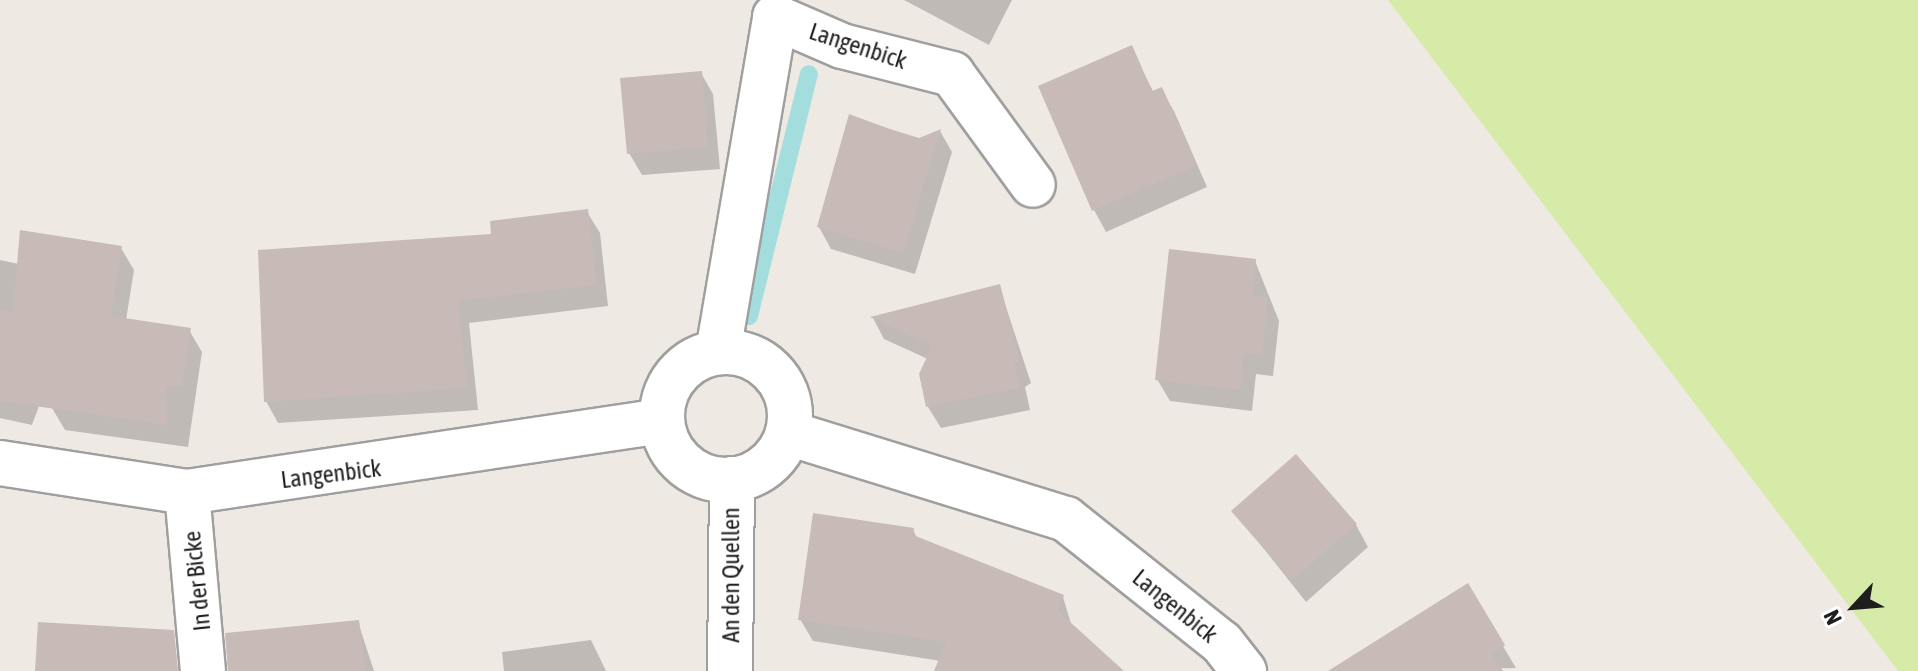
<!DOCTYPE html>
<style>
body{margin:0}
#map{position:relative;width:1918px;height:671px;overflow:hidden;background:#efe9e3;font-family:"Asap Condensed",sans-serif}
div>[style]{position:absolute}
.grass>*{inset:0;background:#d6eba8}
.shadow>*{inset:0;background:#0003}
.stream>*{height:18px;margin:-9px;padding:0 9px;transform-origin:9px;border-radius:9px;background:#a3ddde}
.building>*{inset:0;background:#c7bab7}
.roads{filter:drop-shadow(2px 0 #9f9f9f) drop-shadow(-2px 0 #9f9f9f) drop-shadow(0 2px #9f9f9f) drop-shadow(0 -2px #9f9f9f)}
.minor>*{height:44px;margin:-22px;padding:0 22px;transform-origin:22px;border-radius:22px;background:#fff}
.minor>.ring{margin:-22px;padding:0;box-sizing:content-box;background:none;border:44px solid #fff;border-radius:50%}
span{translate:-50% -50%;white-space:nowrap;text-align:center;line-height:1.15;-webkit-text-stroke:6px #fff;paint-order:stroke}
.street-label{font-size:24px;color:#1e1e1e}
.north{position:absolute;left:1814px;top:567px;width:80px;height:80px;-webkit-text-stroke:6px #fff;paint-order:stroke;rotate:244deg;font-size:22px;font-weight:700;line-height:32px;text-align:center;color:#1e1e1e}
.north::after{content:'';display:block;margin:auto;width:28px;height:36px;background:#1e1e1e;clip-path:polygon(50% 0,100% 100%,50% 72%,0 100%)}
</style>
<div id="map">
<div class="grass">
<div style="clip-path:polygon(1388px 0,1918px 0,1918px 671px,1898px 671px)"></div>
</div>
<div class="shadow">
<div style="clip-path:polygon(904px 0,1012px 0,989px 45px)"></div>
<div style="clip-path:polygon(1131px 48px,1154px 93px,1161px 90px,1174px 111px,1207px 187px,1106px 232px,1094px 210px)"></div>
<div style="clip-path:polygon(701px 73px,713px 94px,720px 169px,642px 175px,629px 153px)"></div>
<div style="clip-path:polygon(850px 117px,919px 138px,940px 131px,952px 152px,915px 274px,831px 249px,819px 227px)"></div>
<div style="clip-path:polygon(587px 212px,600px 233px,608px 306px,469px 323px,478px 410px,278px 423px,266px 401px)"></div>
<div style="clip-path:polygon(121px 248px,134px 270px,126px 320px,189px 330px,202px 352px,188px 447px,65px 430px,52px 408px,53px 368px,32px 425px,0 418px,0 260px,19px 264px)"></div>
<div style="clip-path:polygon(1255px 261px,1279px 321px,1273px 376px,1256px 374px,1252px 411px,1170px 401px,1157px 379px)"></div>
<div style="clip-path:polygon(999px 286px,1031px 383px,1025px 387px,1030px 410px,941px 428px,928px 407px,928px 359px,884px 339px,873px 318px)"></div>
<div style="clip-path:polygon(1234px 511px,1356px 525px,1368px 547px,1306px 602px)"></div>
<div style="clip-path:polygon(913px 530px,918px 540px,1063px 597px,1072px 627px,1118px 671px,939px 671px,941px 661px,813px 641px,800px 619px)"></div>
<div style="clip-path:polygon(1467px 586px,1516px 668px,1366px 671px)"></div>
<div style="clip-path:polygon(358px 622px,374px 671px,263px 671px)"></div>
<div style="clip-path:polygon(591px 640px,606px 671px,504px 671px,502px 652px)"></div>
</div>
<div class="stream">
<div style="left:749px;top:316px;width:249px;rotate:-76.1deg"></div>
</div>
<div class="building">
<div style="clip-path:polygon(1132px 45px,1152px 91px,1162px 87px,1197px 165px,1092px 211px,1038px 86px)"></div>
<div style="clip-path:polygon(702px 71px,708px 147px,627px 154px,620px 78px)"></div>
<div style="clip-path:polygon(849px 114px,917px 139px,941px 129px,903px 253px,817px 227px)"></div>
<div style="clip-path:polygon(588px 209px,597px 285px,458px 301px,467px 388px,264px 402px,258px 250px,491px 234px,490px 221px)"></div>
<div style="clip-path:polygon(20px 230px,122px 246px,111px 316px,191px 328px,182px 386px,166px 387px,167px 425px,0 401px,0 309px,13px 312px)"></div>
<div style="clip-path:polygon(1169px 249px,1256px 259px,1253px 296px,1268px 297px,1262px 355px,1244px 353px,1240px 390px,1155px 380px)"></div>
<div style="clip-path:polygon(1000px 284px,1020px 361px,1014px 364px,1019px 388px,926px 407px,919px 374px,932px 346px,870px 317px)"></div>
<div style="clip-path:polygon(1296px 454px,1357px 524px,1292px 581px,1231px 511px)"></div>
<div style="clip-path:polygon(813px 513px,914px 528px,913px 535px,1064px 595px,1058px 611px,1124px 671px,934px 671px,946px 642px,798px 620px)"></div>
<div style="clip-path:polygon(1468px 583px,1505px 645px,1492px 654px,1503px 671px,1328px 671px)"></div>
<div style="clip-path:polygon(359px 620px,366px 671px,228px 671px,225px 633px)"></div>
<div style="clip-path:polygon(38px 622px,174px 630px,178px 671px,35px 671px)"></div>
</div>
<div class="roads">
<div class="minor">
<div style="left:718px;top:352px;width:340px;rotate:-80.3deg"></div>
<div style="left:775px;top:17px;width:73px;rotate:23.4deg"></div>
<div style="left:842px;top:46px;width:114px;rotate:14.3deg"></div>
<div style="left:952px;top:74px;width:137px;rotate:53.9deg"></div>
<div class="ring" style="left:662px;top:352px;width:84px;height:84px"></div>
<div style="left:788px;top:433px;width:291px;rotate:17.2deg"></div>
<div style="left:1066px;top:519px;width:199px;rotate:38.5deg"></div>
<div style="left:1222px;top:643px;width:36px;rotate:52deg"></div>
<div style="left:0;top:463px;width:189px;rotate:8.8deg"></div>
<div style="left:187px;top:492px;width:480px;rotate:-8.5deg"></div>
<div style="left:187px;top:492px;width:180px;rotate:84.9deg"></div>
<div style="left:730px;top:671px;width:192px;rotate:-89.4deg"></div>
</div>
</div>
<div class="street-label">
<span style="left:858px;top:46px;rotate:18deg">Langenbick</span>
<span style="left:331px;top:474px;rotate:-7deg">Langenbick</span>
<span style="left:731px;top:575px;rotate:-90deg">An den Quellen</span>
<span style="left:197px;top:581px;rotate:-96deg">In der Bicke</span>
<span style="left:1175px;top:606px;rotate:39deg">Langenbick</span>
</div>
<div class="north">N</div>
</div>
